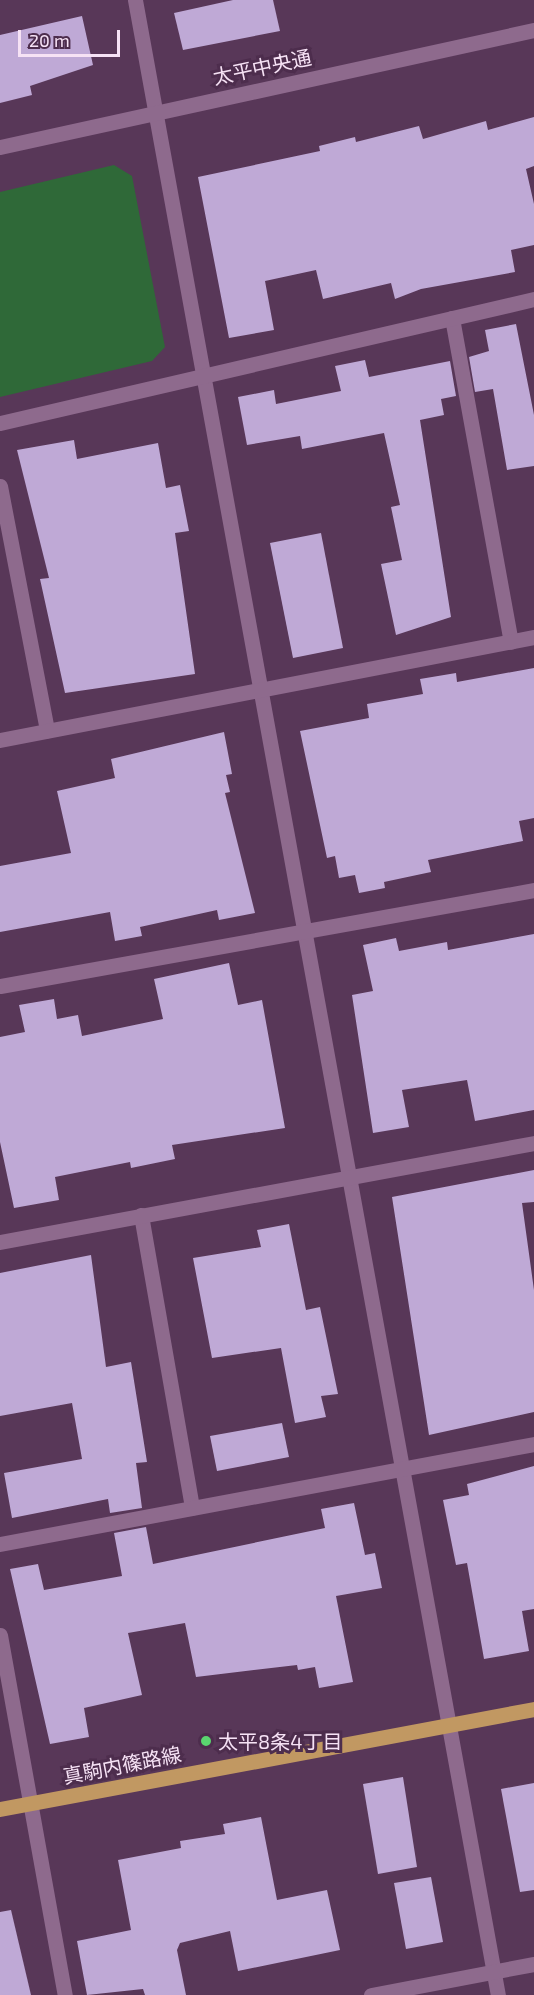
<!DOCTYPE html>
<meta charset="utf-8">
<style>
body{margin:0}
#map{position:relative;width:534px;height:1995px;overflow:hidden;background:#583758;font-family:"Exo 2","Noto Sans JP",sans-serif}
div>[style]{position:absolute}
.green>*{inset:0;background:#2f6938}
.building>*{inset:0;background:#bfa9d6}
.minor>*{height:15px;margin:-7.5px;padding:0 7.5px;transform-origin:7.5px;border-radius:7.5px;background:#8e6a8d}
.tertiary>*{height:15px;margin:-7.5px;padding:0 7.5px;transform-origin:7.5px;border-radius:7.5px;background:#8e6a8d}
.primary>*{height:15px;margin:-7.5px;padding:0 7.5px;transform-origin:7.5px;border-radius:7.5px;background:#c19862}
.dots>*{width:16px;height:16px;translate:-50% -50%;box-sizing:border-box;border:3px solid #4d2d4d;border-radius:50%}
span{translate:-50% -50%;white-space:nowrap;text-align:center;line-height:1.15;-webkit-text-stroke:6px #4d2d4d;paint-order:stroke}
.street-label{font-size:20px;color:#f6e2f5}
.poi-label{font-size:20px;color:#f6e2f5}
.left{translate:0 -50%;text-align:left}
.scale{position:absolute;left:18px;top:30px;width:102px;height:27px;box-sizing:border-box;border:3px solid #f6e2f5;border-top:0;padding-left:8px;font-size:18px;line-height:21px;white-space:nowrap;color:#f6e2f5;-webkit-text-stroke:4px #4d2d4d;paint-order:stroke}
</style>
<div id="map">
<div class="green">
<div style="clip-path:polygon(114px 165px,132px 176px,165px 347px,152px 361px,0 397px,0 192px)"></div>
</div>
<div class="building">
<div style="clip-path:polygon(233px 0,273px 0,280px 31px,183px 50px,174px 13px)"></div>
<div style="clip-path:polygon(82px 16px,93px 65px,30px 86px,32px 95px,0 103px,0 35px)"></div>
<div style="clip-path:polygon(534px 117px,534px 166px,526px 169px,534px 204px,534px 245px,511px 250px,515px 272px,421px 289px,395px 299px,391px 283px,323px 299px,316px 270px,265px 281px,274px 330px,229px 338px,198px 177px,320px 151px,319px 146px,355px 137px,356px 142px,419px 126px,423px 139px,486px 121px,488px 130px)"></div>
<div style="clip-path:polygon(516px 324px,534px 415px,534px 466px,507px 470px,493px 389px,475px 392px,469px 357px,489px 351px,485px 330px)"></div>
<div style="clip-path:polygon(365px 360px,369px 377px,450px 361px,456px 396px,441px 399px,444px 415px,420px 420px,451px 617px,396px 635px,381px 564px,402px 560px,391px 507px,400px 505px,384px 433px,302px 449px,300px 436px,247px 445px,238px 397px,274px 390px,276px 404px,341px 391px,335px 366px)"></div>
<div style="clip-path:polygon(74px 440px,77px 459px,158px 443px,166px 488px,180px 485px,189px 531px,175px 533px,195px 674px,65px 693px,40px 579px,49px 578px,17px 450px)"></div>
<div style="clip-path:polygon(321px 533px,343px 648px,293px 658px,270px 543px)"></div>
<div style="clip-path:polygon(534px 668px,534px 818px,519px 821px,523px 841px,428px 860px,431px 872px,384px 882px,385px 888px,359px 893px,355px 875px,339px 878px,335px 856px,327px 858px,300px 731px,369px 718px,367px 704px,423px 694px,420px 679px,456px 673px,457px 682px)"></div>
<div style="clip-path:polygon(224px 732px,232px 774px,226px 775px,230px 792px,225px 793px,255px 913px,219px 920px,217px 910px,140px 927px,142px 936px,115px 941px,110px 912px,0 932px,0 866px,71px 853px,57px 791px,115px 778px,111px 759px)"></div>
<div style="clip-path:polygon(534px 934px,534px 1110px,475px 1121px,467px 1080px,402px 1090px,409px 1127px,373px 1133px,352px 995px,373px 991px,363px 945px,396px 938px,399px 951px,447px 942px,448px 950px)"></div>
<div style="clip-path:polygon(229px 963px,238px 1005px,262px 1000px,285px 1128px,172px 1145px,175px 1159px,131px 1168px,130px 1162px,55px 1177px,59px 1200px,14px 1208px,0 1142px,0 1037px,25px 1032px,19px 1005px,54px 999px,57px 1019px,78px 1015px,82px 1036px,163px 1019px,154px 979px)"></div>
<div style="clip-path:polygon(534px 1170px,534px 1202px,522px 1203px,534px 1290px,534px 1412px,429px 1435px,392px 1197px)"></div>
<div style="clip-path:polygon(289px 1224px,306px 1310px,320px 1307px,338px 1394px,321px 1396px,326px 1417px,295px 1423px,281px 1348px,212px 1358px,193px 1258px,261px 1247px,257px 1230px)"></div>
<div style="clip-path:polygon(91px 1255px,106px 1367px,131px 1362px,147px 1462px,136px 1463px,142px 1508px,110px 1513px,108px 1499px,12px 1518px,4px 1473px,82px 1459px,72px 1403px,0 1416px,0 1273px)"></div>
<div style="clip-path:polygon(282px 1423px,289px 1457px,217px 1471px,210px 1436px)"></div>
<div style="clip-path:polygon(534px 1466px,534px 1609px,522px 1611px,529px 1651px,484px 1659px,467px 1563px,456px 1565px,443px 1500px,469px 1495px,467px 1484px)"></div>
<div style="clip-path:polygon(354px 1503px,365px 1555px,375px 1553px,382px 1588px,336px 1596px,353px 1682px,319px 1688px,315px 1667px,298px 1670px,297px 1665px,196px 1677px,185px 1623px,128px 1633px,142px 1695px,84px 1708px,89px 1737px,50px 1744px,10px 1569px,38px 1564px,44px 1590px,122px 1576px,114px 1533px,146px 1527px,153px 1564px,325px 1528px,321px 1509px)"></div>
<div style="clip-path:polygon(403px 1777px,417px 1867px,378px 1874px,363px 1784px)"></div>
<div style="clip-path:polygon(534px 1783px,534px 1890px,520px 1892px,501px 1789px)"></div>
<div style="clip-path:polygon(261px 1817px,277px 1900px,327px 1890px,340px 1950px,238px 1971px,230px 1931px,180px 1943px,177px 1950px,186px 1995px,145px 1995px,143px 1989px,87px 1995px,77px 1941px,131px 1930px,118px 1860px,181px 1848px,180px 1841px,225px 1834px,223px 1824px)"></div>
<div style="clip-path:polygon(431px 1877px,443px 1942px,406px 1949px,394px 1883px)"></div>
<div style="clip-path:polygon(11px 1910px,31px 1995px,0 1995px,0 1912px)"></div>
</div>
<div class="minor">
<div style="left:135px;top:0;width:2028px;rotate:79.69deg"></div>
<div style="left:452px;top:318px;width:329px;rotate:79.7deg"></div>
<div style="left:0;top:423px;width:548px;rotate:-13.07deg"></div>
<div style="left:0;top:486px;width:249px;rotate:79.1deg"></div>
<div style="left:0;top:740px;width:544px;rotate:-10.92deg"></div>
<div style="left:0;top:986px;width:543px;rotate:-10.19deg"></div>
<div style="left:141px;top:1215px;width:297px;rotate:80.1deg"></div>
<div style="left:0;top:1242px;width:543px;rotate:-10.5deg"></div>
<div style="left:0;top:1544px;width:543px;rotate:-10.61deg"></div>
<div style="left:0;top:1635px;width:366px;rotate:79.8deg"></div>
<div style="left:371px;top:1995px;width:166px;rotate:-10.8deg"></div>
</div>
<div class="tertiary">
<div style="left:0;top:147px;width:547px;rotate:-12.36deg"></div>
</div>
<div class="primary">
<div style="left:0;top:1809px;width:543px;rotate:-10.61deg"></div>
</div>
<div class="dots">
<div style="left:206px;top:1741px;background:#5ad56f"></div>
</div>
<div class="street-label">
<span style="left:262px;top:67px;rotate:-12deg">太平中央通</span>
<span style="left:122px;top:1765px;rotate:-11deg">真駒内篠路線</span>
</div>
<div class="poi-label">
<span class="left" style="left:218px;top:1741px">太平8条4丁目</span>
</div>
<div class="scale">20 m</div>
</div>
